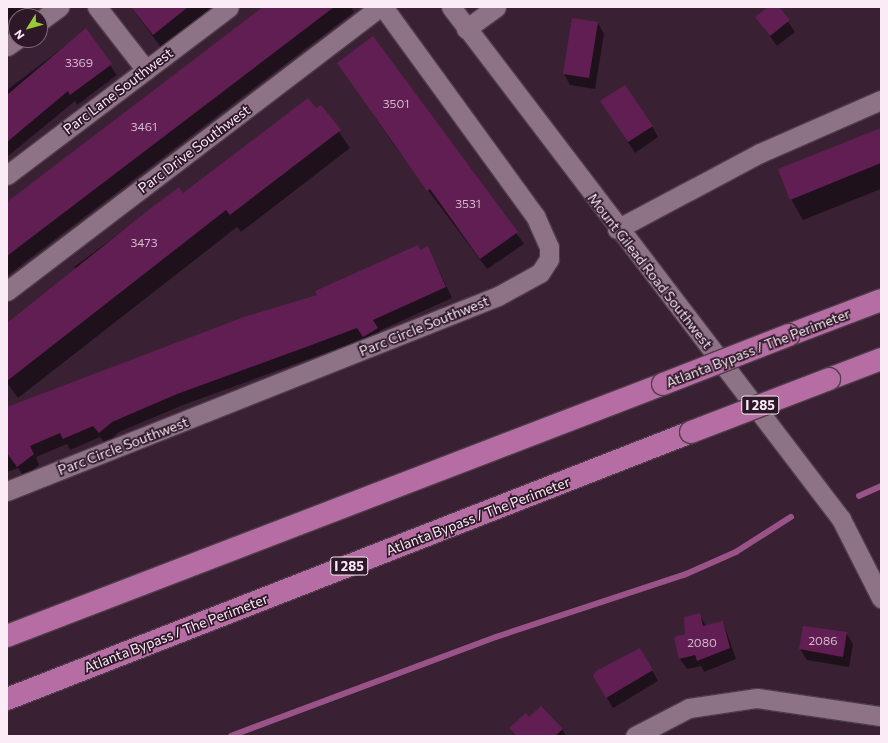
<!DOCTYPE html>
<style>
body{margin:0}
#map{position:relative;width:888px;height:743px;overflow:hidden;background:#392133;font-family:Commissioner,sans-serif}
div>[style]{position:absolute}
.shadow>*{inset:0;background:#0007}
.stream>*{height:5.5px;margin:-2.75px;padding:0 2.75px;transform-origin:2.75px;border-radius:2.75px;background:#9a5389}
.building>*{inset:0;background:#611e53}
.roads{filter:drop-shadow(1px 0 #4f3c4a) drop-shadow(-1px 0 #4f3c4a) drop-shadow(0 1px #4f3c4a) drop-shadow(0 -1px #4f3c4a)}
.minor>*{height:19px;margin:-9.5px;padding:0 9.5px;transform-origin:9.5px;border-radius:9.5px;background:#8e7286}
.highway>*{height:22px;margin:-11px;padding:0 11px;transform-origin:11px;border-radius:11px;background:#b56da3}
.bridges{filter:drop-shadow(1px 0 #4f3c4a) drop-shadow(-1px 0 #4f3c4a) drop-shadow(0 1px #4f3c4a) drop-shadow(0 -1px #4f3c4a)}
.highway-bridge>*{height:22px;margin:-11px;padding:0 11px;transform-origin:11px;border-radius:11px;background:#b56da3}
span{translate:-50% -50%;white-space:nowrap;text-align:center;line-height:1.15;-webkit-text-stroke:3.5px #2e1828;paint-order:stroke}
.number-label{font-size:12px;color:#d4b8cd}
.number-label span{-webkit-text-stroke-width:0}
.shield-label span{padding:1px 3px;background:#2e1828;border:1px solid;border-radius:3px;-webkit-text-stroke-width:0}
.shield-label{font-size:13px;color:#fbebf6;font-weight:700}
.street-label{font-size:14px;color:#fbebf6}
.frame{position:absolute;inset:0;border:8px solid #fbebf6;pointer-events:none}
.north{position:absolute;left:8px;top:8px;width:40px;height:40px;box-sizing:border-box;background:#2e1828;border:1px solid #806c7a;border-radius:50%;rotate:233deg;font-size:11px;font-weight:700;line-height:16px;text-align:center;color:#fbebf6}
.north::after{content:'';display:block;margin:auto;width:14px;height:18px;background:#99cb36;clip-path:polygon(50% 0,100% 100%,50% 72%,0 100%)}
</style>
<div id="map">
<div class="shadow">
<div style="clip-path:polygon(7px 7px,26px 7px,7px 20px)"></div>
<div style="clip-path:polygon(131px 7px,219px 7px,163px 50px)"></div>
<div style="clip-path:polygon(266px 7px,351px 7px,354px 12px,7px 276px,7px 203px)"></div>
<div style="clip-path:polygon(769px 7px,778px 7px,795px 32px,777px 46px,756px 17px)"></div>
<div style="clip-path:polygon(598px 23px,604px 34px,595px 89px,570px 85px,564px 74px)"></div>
<div style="clip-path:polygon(86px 30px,117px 75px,77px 105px,75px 101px,7px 157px,7px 90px)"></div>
<div style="clip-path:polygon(373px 37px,524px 244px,487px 269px,394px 145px,338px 63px)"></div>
<div style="clip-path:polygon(602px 102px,652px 126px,658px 137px,635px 153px)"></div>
<div style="clip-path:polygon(321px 106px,350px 148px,241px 232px,237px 227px,18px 398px,7px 383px,7px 324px,76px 270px,74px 267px,179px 189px,183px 194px)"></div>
<div style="clip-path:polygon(881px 130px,881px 189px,803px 220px,791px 199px)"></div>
<div style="clip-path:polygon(428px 247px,452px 298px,379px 331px,384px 339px,370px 348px,364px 339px,183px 405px,119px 432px,106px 444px,100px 437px,70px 450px,67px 444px,36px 457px,39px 465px,24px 477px,18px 468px,7px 472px,7px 409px,319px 296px)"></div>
<div style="clip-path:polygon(699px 614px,706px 626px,723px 622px,736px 659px,704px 672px,701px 666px,687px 669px,680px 659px,686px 635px)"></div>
<div style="clip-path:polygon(846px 633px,853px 644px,849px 667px,807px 660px,800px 649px)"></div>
<div style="clip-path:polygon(640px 649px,658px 681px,613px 708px,594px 676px)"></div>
<div style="clip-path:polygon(529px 718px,562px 729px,566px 736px,515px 736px,510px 728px)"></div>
</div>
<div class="stream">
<div style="left:859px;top:496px;width:24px;rotate:-24deg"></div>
<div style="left:231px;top:736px;width:283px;rotate:-20.5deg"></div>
<div style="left:496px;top:637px;width:198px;rotate:-18.3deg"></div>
<div style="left:684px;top:575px;width:57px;rotate:-23.9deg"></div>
<div style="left:736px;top:552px;width:65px;rotate:-32.5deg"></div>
</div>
<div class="building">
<div style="clip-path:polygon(131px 7px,188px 7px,153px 35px)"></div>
<div style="clip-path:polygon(263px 7px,334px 7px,7px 256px,7px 202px)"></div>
<div style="clip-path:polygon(768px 7px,779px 7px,790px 20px,770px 36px,755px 17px)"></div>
<div style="clip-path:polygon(572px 18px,598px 22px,589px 78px,563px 74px)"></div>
<div style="clip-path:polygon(86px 28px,112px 64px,70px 95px,68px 91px,7px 142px,7px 95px)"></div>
<div style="clip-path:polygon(373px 36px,518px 232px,480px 259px,430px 189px,427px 191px,337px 63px)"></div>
<div style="clip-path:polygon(625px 85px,653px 126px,628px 142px,600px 101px)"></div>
<div style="clip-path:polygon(308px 98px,316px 108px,321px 105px,341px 130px,230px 215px,226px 210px,7px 381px,7px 323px,151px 208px,179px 187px,183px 193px)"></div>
<div style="clip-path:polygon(881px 128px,881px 163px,790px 200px,778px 169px)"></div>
<div style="clip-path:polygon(418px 245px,420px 250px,428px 246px,446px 287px,373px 320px,378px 328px,363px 337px,357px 328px,306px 347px,177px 394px,112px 422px,99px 433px,93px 426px,63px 439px,60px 433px,30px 446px,34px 454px,17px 467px,7px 453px,7px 407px,244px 317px,317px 295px,315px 291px)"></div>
<div style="clip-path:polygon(700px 613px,703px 626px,723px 621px,730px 648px,697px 661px,695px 655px,679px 659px,674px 637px,685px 634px,684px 617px)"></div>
<div style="clip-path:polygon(803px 626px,847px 632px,843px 657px,799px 649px)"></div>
<div style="clip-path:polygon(640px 648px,653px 670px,606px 698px,593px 676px,596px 671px)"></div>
<div style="clip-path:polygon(541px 706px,563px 729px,555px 736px,516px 736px,509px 728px,526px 713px,529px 717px)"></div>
</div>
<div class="roads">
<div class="minor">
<div style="left:97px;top:7px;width:80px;rotate:52.1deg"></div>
<div style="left:451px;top:7px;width:644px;rotate:52.7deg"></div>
<div style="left:841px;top:519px;width:89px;rotate:63.1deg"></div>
<div style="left:40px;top:21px;width:24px;rotate:-36deg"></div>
<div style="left:466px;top:29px;width:37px;rotate:-36deg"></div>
<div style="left:7px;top:46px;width:11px;rotate:-34deg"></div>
<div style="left:7px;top:175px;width:278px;rotate:-37.1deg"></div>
<div style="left:617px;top:229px;width:162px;rotate:-28deg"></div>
<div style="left:760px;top:153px;width:132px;rotate:-23.7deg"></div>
<div style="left:7px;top:291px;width:469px;rotate:-37.3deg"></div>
<div style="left:7px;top:491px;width:528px;rotate:-21.66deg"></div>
<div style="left:498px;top:296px;width:48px;rotate:-28.7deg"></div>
<div style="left:540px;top:273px;width:17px;rotate:-57deg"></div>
<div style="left:549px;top:259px;width:12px;rotate:-90deg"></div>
<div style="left:549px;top:247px;width:34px;rotate:-114deg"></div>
<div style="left:535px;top:216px;width:258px;rotate:-126deg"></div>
<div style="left:635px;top:736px;width:61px;rotate:-27.4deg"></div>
<div style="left:689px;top:708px;width:69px;rotate:-8.4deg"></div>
<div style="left:757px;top:698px;width:125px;rotate:8.3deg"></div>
</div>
<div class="highway">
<div style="left:789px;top:335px;width:98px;rotate:-20.8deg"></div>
<div style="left:829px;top:379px;width:56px;rotate:-21deg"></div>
<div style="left:7px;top:636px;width:703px;rotate:-21.01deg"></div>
<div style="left:7px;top:699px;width:734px;rotate:-21.32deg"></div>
</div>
</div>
<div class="bridges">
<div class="highway-bridge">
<div style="left:663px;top:384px;width:135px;rotate:-21.3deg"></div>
<div style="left:691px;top:432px;width:148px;rotate:-21deg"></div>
</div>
</div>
<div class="number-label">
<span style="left:79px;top:63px">3369</span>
<span style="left:396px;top:104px">3501</span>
<span style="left:144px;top:127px">3461</span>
<span style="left:468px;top:204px">3531</span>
<span style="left:144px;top:243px">3473</span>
<span style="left:823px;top:641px">2086</span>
<span style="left:702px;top:643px">2080</span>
</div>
<div class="shield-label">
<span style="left:760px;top:405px">I 285</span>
<span style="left:349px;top:566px">I 285</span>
</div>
<div class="street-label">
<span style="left:118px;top:91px;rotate:-37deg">Parc Lane Southwest</span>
<span style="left:194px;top:149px;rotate:-37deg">Parc Drive Southwest</span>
<span style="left:650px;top:271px;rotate:52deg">Mount Gilead Road Southwest</span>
<span style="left:424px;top:326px;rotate:-22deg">Parc Circle Southwest</span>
<span style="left:758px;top:348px;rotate:-21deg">Atlanta Bypass / The Perimeter</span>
<span style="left:123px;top:446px;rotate:-21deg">Parc Circle Southwest</span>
<span style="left:478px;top:516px;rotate:-21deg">Atlanta Bypass / The Perimeter</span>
<span style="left:176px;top:633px;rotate:-21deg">Atlanta Bypass / The Perimeter</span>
</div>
<div class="frame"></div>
<div class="north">N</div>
</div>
